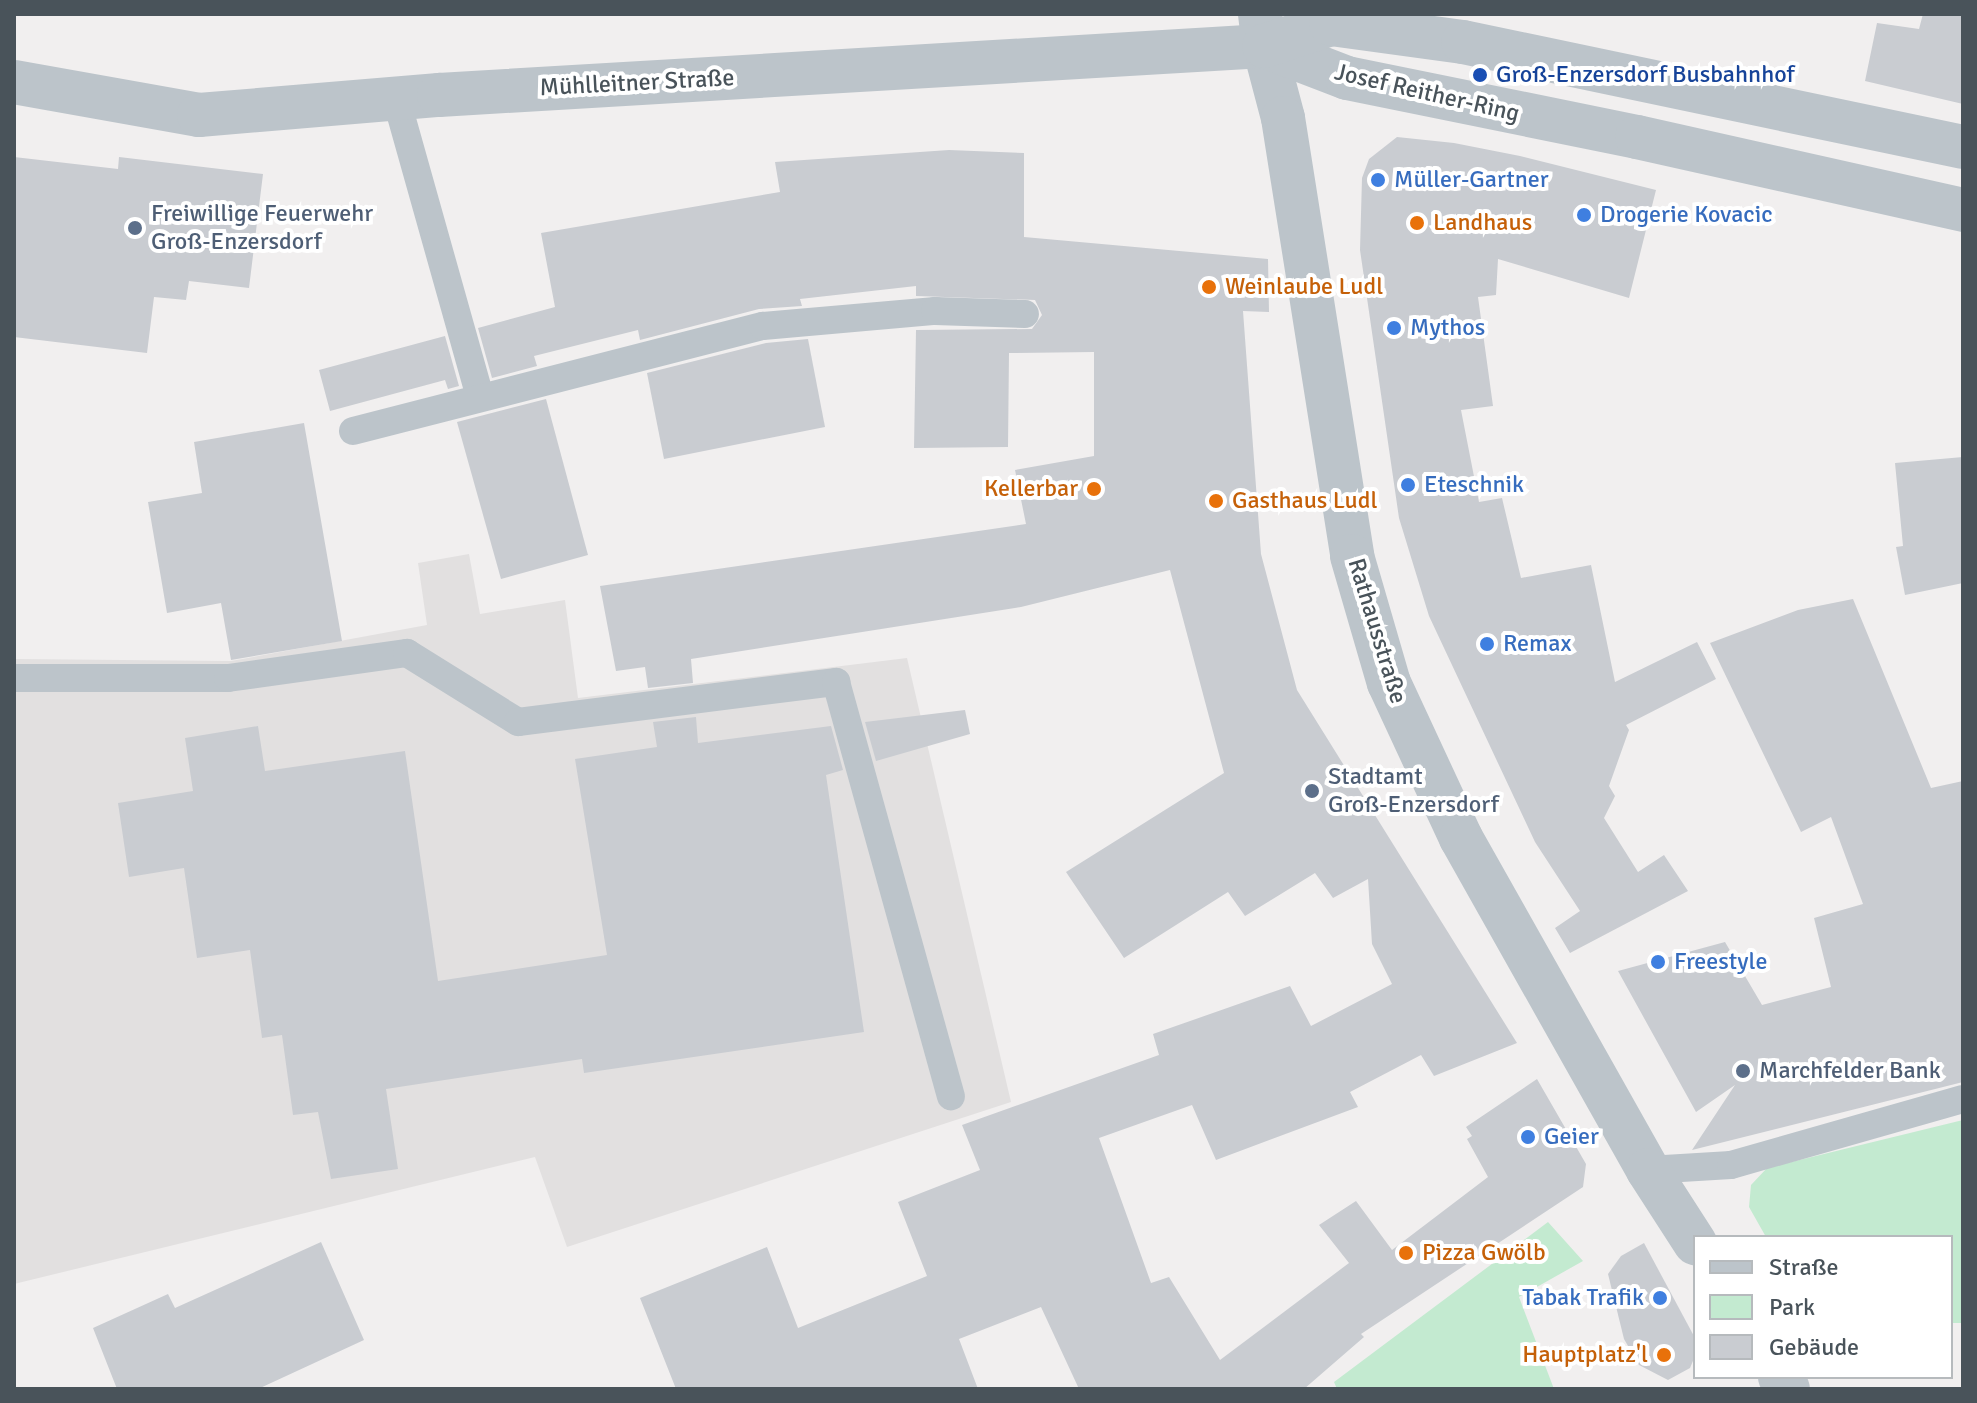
<!DOCTYPE html>
<meta charset="utf-8">
<style>
body{margin:0}
#map{position:relative;width:1977px;height:1403px;overflow:hidden;background:#f1efef;font-family:Signika,sans-serif}
div>[style]{position:absolute}
.education>*{inset:0;background:#e2e0e0}
.green>*{inset:0;background:#c3ead0}
.building>*{inset:0;background:#c9ccd1}
.lane>*{height:28px;margin:-14px;padding:0 14px;transform-origin:14px;border-radius:14px;background:#bcc4ca}
.street>*{height:44px;margin:-22px;padding:0 22px;transform-origin:22px;border-radius:22px;background:#bcc4ca}
.dots>*{width:22px;height:22px;translate:-50% -50%;box-sizing:border-box;border:4px solid #fff;border-radius:50%}
span{translate:-50% -50%;white-space:nowrap;text-align:center;line-height:1.15;-webkit-text-stroke:8px #fff;paint-order:stroke}
.transit-label{font-size:24px;color:#164399}
.left{translate:0 -50%;text-align:left}
.street-label{font-size:24px;color:#49535a}
.shop-label{font-size:24px;color:#366cbe}
.right{translate:-100% -50%;text-align:right}
.service-label{font-size:24px;color:#4e5e75}
.food-label{font-size:24px;color:#c56008}
.frame{position:absolute;inset:0;border:16px solid #49535a;pointer-events:none}
.legend{position:absolute;left:1693px;top:1235px;width:260px;height:144px;box-sizing:border-box;background:#fff;border:2px solid #b6babd;margin:0;padding:10px 14px;list-style:none;font-size:24px;color:#49535a}
.legend li{display:flex;align-items:center;gap:16px;height:40px}
.legend b{width:40px;border:2px solid #b6babd}
</style>
<div id="map">
<div class="education">
<div style="clip-path:polygon(469px 554px,480px 614px,565px 600px,578px 698px,907px 658px,1011px 1102px,567px 1247px,535px 1157px,14px 1284px,14px 659px,231px 661px,427px 625px,418px 563px)"></div>
</div>
<div class="green">
<div style="clip-path:polygon(1963px 1120px,1963px 1323px,1951px 1323px,1951px 1237px,1766px 1237px,1749px 1207px,1751px 1185px,1767px 1168px)"></div>
<div style="clip-path:polygon(1548px 1222px,1583px 1261px,1519px 1297px,1554px 1389px,1337px 1389px,1334px 1382px)"></div>
</div>
<div class="building">
<div style="clip-path:polygon(1923px 14px,1963px 14px,1963px 104px,1865px 81px,1877px 23px,1919px 29px)"></div>
<div style="clip-path:polygon(1397px 137px,1454px 143px,1520px 156px,1656px 190px,1629px 298px,1498px 259px,1496px 295px,1478px 297px,1493px 406px,1461px 410px,1479px 502px,1502px 498px,1521px 578px,1591px 565px,1615px 682px,1697px 642px,1716px 679px,1626px 725px,1629px 730px,1609px 786px,1615px 796px,1604px 818px,1638px 872px,1664px 855px,1688px 891px,1570px 953px,1555px 928px,1580px 911px,1535px 842px,1429px 616px,1399px 518px,1360px 250px,1362px 178px,1369px 159px)"></div>
<div style="clip-path:polygon(949px 150px,1024px 153px,1024px 237px,1268px 259px,1269px 312px,1243px 311px,1261px 554px,1297px 690px,1517px 1043px,1434px 1076px,1421px 1055px,1350px 1092px,1358px 1107px,1216px 1160px,1192px 1105px,1099px 1138px,1151px 1283px,1169px 1277px,1220px 1360px,1349px 1263px,1319px 1225px,1356px 1201px,1392px 1250px,1488px 1177px,1467px 1139px,1472px 1136px,1466px 1127px,1537px 1079px,1586px 1164px,1583px 1187px,1361px 1334px,1364px 1337px,1304px 1389px,1079px 1389px,1041px 1307px,959px 1339px,978px 1389px,676px 1389px,640px 1298px,767px 1247px,798px 1328px,927px 1276px,898px 1202px,980px 1170px,962px 1125px,1159px 1055px,1153px 1034px,1290px 986px,1311px 1026px,1392px 984px,1372px 944px,1368px 879px,1333px 898px,1315px 873px,1245px 916px,1228px 892px,1124px 958px,1066px 872px,1224px 773px,1170px 570px,1021px 607px,691px 659px,693px 683px,648px 688px,645px 667px,616px 671px,600px 586px,1026px 524px,1015px 470px,1094px 456px,1094px 352px,1009px 353px,1008px 447px,914px 448px,916px 330px,1032px 329px,1042px 315px,1035px 300px,916px 296px,916px 286px,800px 299px,802px 306px,759px 309px,640px 340px,638px 330px,534px 356px,537px 366px,492px 378px,478px 328px,555px 307px,541px 233px,780px 192px,775px 162px)"></div>
<div style="clip-path:polygon(14px 157px,118px 169px,119px 157px,263px 174px,249px 288px,189px 281px,186px 300px,154px 297px,147px 353px,14px 337px)"></div>
<div style="clip-path:polygon(445px 336px,459px 386px,448px 389px,445px 380px,330px 411px,319px 370px)"></div>
<div style="clip-path:polygon(808px 339px,825px 427px,664px 459px,647px 373px,766px 343px)"></div>
<div style="clip-path:polygon(546px 399px,588px 555px,501px 579px,457px 422px)"></div>
<div style="clip-path:polygon(304px 423px,342px 641px,231px 660px,221px 603px,167px 613px,148px 502px,202px 493px,194px 442px)"></div>
<div style="clip-path:polygon(1963px 457px,1963px 583px,1905px 595px,1896px 547px,1903px 546px,1895px 463px)"></div>
<div style="clip-path:polygon(1853px 599px,1931px 788px,1963px 781px,1963px 1082px,1692px 1150px,1735px 1085px,1696px 1112px,1618px 971px,1725px 942px,1762px 1005px,1831px 987px,1814px 918px,1863px 904px,1831px 817px,1801px 832px,1710px 643px,1798px 610px)"></div>
<div style="clip-path:polygon(965px 710px,970px 734px,876px 761px,865px 722px)"></div>
<div style="clip-path:polygon(696px 717px,698px 743px,831px 726px,843px 770px,826px 775px,864px 1032px,584px 1073px,582px 1059px,386px 1089px,398px 1169px,331px 1179px,318px 1112px,293px 1115px,282px 1035px,262px 1038px,250px 950px,197px 958px,184px 868px,129px 877px,118px 803px,193px 791px,185px 738px,258px 726px,265px 771px,405px 751px,438px 981px,607px 955px,575px 759px,657px 747px,653px 722px)"></div>
<div style="clip-path:polygon(321px 1242px,364px 1340px,258px 1389px,117px 1389px,93px 1328px,168px 1294px,175px 1308px)"></div>
<div style="clip-path:polygon(1644px 1243px,1695px 1338px,1695px 1356px,1690px 1368px,1668px 1380px,1639px 1365px,1624px 1339px,1608px 1274px,1621px 1256px)"></div>
</div>
<div class="lane">
<div style="left:396px;top:98px;width:311px;rotate:74.3deg"></div>
<div style="left:353px;top:431px;width:423px;rotate:-14.4deg"></div>
<div style="left:763px;top:326px;width:173px;rotate:-5deg"></div>
<div style="left:935px;top:311px;width:90px;rotate:1.9deg"></div>
<div style="left:14px;top:678px;width:214px"></div>
<div style="left:228px;top:678px;width:181px;rotate:-8deg"></div>
<div style="left:407px;top:653px;width:131px;rotate:31.9deg"></div>
<div style="left:518px;top:722px;width:321px;rotate:-7.2deg"></div>
<div style="left:836px;top:682px;width:430px;rotate:74.5deg"></div>
<div style="left:1648px;top:1170px;width:83px;rotate:-3.4deg"></div>
<div style="left:1731px;top:1165px;width:241px;rotate:-15.9deg"></div>
</div>
<div class="street">
<div style="left:1260px;top:14px;width:32px;rotate:83deg"></div>
<div style="left:1264px;top:46px;width:74px;rotate:75.2deg"></div>
<div style="left:1283px;top:118px;width:443px;rotate:81deg"></div>
<div style="left:1352px;top:556px;width:132px;rotate:73.8deg"></div>
<div style="left:1389px;top:683px;width:171px;rotate:65.1deg"></div>
<div style="left:1461px;top:838px;width:381px;rotate:60.6deg"></div>
<div style="left:1648px;top:1170px;width:87px;rotate:57.2deg"></div>
<div style="left:1264px;top:46px;width:89px;rotate:21.1deg"></div>
<div style="left:1347px;top:78px;width:296px;rotate:11.5deg"></div>
<div style="left:1637px;top:137px;width:334px;rotate:12.6deg"></div>
<div style="left:14px;top:82px;width:188px;rotate:10.1deg"></div>
<div style="left:199px;top:115px;width:241px;rotate:-4.8deg"></div>
<div style="left:439px;top:95px;width:826px;rotate:-3.4deg"></div>
<div style="left:1264px;top:46px;width:71px;rotate:-18.2deg"></div>
<div style="left:1331px;top:24px;width:133px;rotate:7.8deg"></div>
<div style="left:1463px;top:42px;width:511px;rotate:11.86deg"></div>
<div style="left:1780px;top:1377px;width:14px;rotate:56deg"></div>
</div>
<div class="dots">
<div style="left:1480px;top:75px;background:#1a4fb4"></div>
<div style="left:1378px;top:180px;background:#3f7fe0"></div>
<div style="left:1584px;top:215px;background:#3f7fe0"></div>
<div style="left:1417px;top:223px;background:#e8710a"></div>
<div style="left:135px;top:228px;background:#5c6f8a"></div>
<div style="left:1209px;top:287px;background:#e8710a"></div>
<div style="left:1394px;top:328px;background:#3f7fe0"></div>
<div style="left:1408px;top:485px;background:#3f7fe0"></div>
<div style="left:1094px;top:489px;background:#e8710a"></div>
<div style="left:1216px;top:501px;background:#e8710a"></div>
<div style="left:1487px;top:644px;background:#3f7fe0"></div>
<div style="left:1312px;top:791px;background:#5c6f8a"></div>
<div style="left:1658px;top:962px;background:#3f7fe0"></div>
<div style="left:1743px;top:1071px;background:#5c6f8a"></div>
<div style="left:1528px;top:1137px;background:#3f7fe0"></div>
<div style="left:1406px;top:1253px;background:#e8710a"></div>
<div style="left:1660px;top:1298px;background:#3f7fe0"></div>
<div style="left:1664px;top:1355px;background:#e8710a"></div>
</div>
<div class="transit-label">
<span class="left" style="left:1496px;top:75px">Groß-Enzersdorf Busbahnhof</span>
</div>
<div class="street-label">
<span style="left:637px;top:83px;rotate:-3deg">Mühlleitner Straße</span>
<span style="left:1427px;top:93px;rotate:13deg">Josef Reither-Ring</span>
<span style="left:1377px;top:631px;rotate:73deg">Rathausstraße</span>
</div>
<div class="shop-label">
<span class="left" style="left:1394px;top:180px">Müller-Gartner</span>
<span class="left" style="left:1600px;top:215px">Drogerie Kovacic</span>
<span class="left" style="left:1410px;top:328px">Mythos</span>
<span class="left" style="left:1424px;top:485px">Eteschnik</span>
<span class="left" style="left:1503px;top:644px">Remax</span>
<span class="left" style="left:1674px;top:962px">Freestyle</span>
<span class="left" style="left:1544px;top:1137px">Geier</span>
<span class="right" style="left:1644px;top:1298px">Tabak Trafik</span>
</div>
<div class="service-label">
<span class="left" style="left:151px;top:228px">Freiwillige Feuerwehr<br>Groß-Enzersdorf</span>
<span class="left" style="left:1328px;top:791px">Stadtamt<br>Groß-Enzersdorf</span>
<span class="left" style="left:1759px;top:1071px">Marchfelder Bank</span>
</div>
<div class="food-label">
<span class="left" style="left:1433px;top:223px">Landhaus</span>
<span class="left" style="left:1225px;top:287px">Weinlaube Ludl</span>
<span class="right" style="left:1078px;top:489px">Kellerbar</span>
<span class="left" style="left:1232px;top:501px">Gasthaus Ludl</span>
<span class="left" style="left:1422px;top:1253px">Pizza Gwölb</span>
<span class="right" style="left:1648px;top:1355px">Hauptplatz'l</span>
</div>
<div class="frame"></div>
<ul class="legend">
<li><b style="height:10px;background:#bcc4ca"></b>Straße</li>
<li><b style="height:22px;background:#c3ead0"></b>Park</li>
<li><b style="height:22px;background:#c9ccd1"></b>Gebäude</li>
</ul>
</div>
